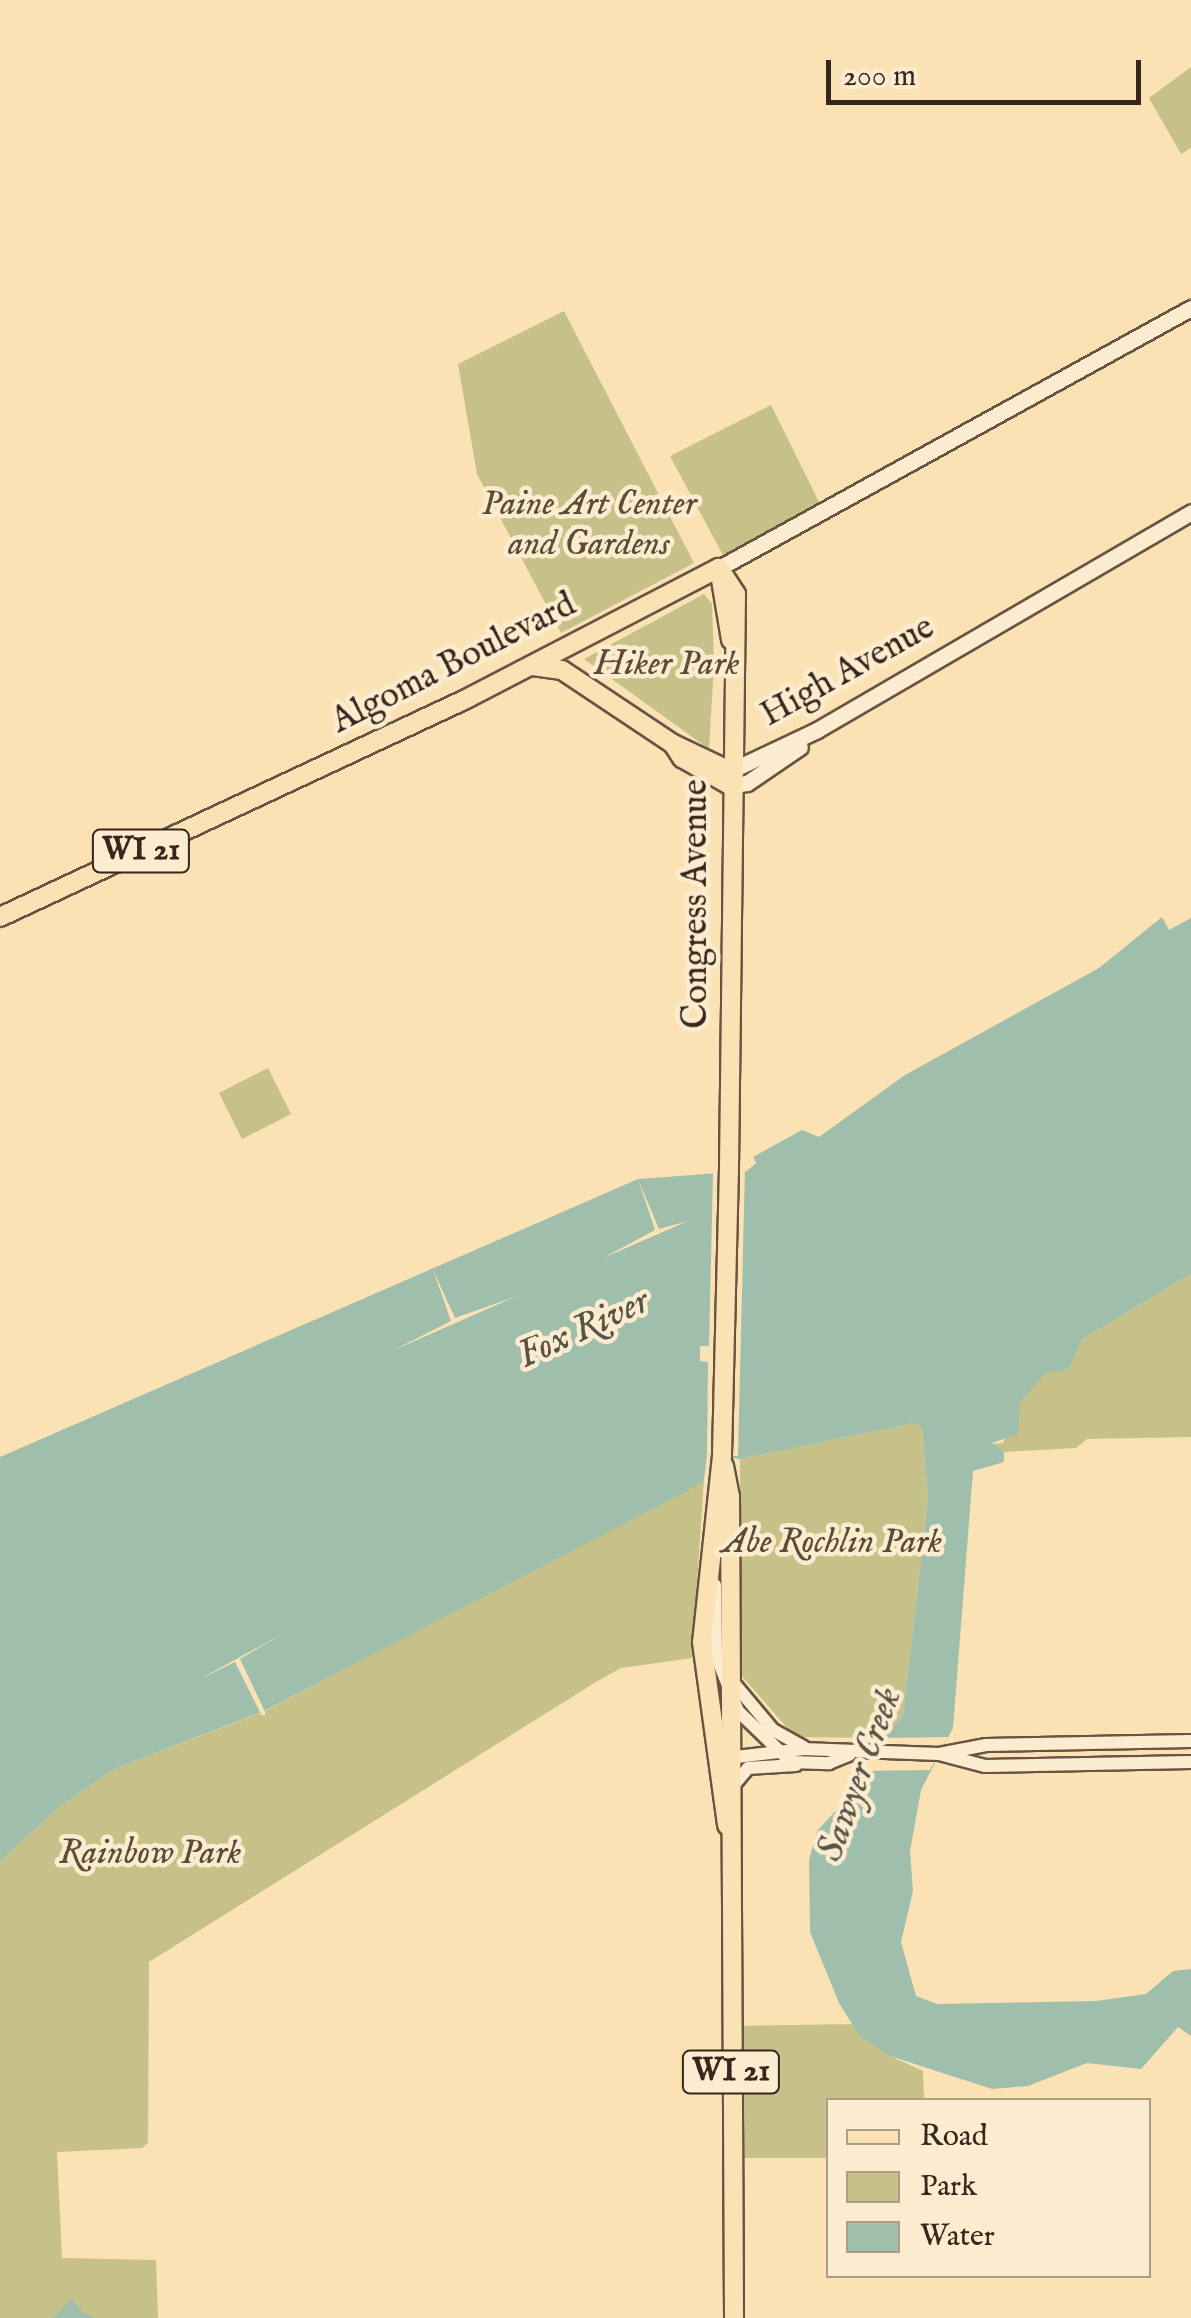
<!DOCTYPE html>
<style>
body{margin:0}
#map{position:relative;width:1191px;height:2318px;overflow:hidden;background:#fbe2b5;font-family:"IM FELL English",serif}
div>[style]{position:absolute}
.green>*{inset:0;background:#c5c188}
.water>*{inset:0;background:#9fbeac}
.pier>*{inset:0;background:#fbe2b5}
.roads{filter:drop-shadow(2px 0 #695442) drop-shadow(-2px 0 #695442) drop-shadow(0 2px #695442) drop-shadow(0 -2px #695442)}
.tertiary>*{height:12px;margin:-6px;padding:0 6px;transform-origin:6px;border-radius:6px;background:#fceccf}
.secondary>*{height:15px;margin:-7.5px;padding:0 7.5px;transform-origin:7.5px;border-radius:7.5px;background:#fceccf}
.primary>*{height:18px;margin:-9px;padding:0 9px;transform-origin:9px;border-radius:9px;background:#fbe2b5}
span{translate:-50% -50%;white-space:nowrap;text-align:center;line-height:1.15;-webkit-text-stroke:9px #fceccf;paint-order:stroke}
.shield-label span{padding:2px 8px;background:#fceccf;border:2px solid;border-radius:8px;-webkit-text-stroke-width:0}
.shield-label{font-size:32px;color:#38251b;font-weight:700}
.park-label{font-size:35px;color:#5b4c36;font-style:italic}
.street-label{font-size:35px;color:#38251b}
.water-label{font-size:38px;color:#575346;font-style:italic}
.legend{position:absolute;left:826px;top:2098px;width:325px;height:180px;box-sizing:border-box;background:#fceccf;border:2px solid #ae9c87;margin:0;padding:12px 18px;list-style:none;font-size:30px;color:#38251b}
.legend li{display:flex;align-items:center;gap:20px;height:50px}
.legend b{width:50px;border:2px solid #ae9c87}
.scale{position:absolute;left:826px;top:60px;width:315px;height:45px;box-sizing:border-box;border:5px solid #38251b;border-top:0;padding-left:12px;font-size:30px;line-height:35px;white-space:nowrap;color:#38251b;-webkit-text-stroke:8px #fceccf;paint-order:stroke}
</style>
<div id="map">
<div class="green">
<div style="clip-path:polygon(1191px 67px,1191px 148px,1181px 154px,1149px 98px)"></div>
<div style="clip-path:polygon(564px 311px,694px 563px,561px 633px,477px 474px,458px 364px)"></div>
<div style="clip-path:polygon(771px 405px,821px 506px,724px 557px,670px 456px)"></div>
<div style="clip-path:polygon(704px 594px,712px 604px,714px 664px,709px 749px,584px 659px)"></div>
<div style="clip-path:polygon(268px 1068px,291px 1114px,242px 1139px,219px 1093px)"></div>
<div style="clip-path:polygon(1191px 1274px,1191px 1437px,1087px 1439px,1076px 1448px,1004px 1452px,991px 1444px,1003px 1443px,1020px 1402px,1046px 1372px,1068px 1370px,1083px 1339px)"></div>
<div style="clip-path:polygon(914px 1423px,922px 1428px,928px 1498px,903px 1716px,882px 1738px,795px 1737px,741px 1675px,740px 1459px)"></div>
<div style="clip-path:polygon(704px 1480px,692px 1658px,621px 1668px,596px 1682px,149px 1962px,148px 2143px,142px 2148px,57px 2152px,62px 2258px,156px 2260px,158px 2318px,0 2318px,0 1861px,60px 1806px,116px 1768px,263px 1712px)"></div>
<div style="clip-path:polygon(855px 2024px,890px 2056px,923px 2071px,924px 2100px,828px 2100px,828px 2158px,732px 2158px,729px 2026px)"></div>
</div>
<div class="water">
<div style="clip-path:polygon(1162px 917px,1169px 930px,1191px 918px,1191px 1274px,1083px 1339px,1068px 1370px,1046px 1373px,1020px 1402px,1018px 1434px,992px 1443px,1004px 1452px,1004px 1462px,973px 1471px,953px 1728px,921px 1790px,910px 1851px,913px 1891px,901px 1942px,916px 1996px,937px 2004px,1096px 2001px,1146px 1994px,1173px 1971px,1191px 1969px,1191px 2036px,1178px 2027px,1141px 2069px,1087px 2063px,1028px 2086px,992px 2089px,890px 2056px,859px 2035px,839px 2003px,810px 1932px,809px 1860px,817px 1831px,864px 1780px,882px 1738px,903px 1716px,928px 1498px,922px 1428px,914px 1423px,740px 1459px,707px 1455px,704px 1480px,687px 1491px,262px 1712px,116px 1768px,60px 1806px,0 1861px,0 1457px,638px 1179px,747px 1171px,756px 1163px,753px 1157px,802px 1130px,819px 1137px,905px 1075px,1099px 968px)"></div>
<div style="clip-path:polygon(71px 2299px,83px 2312px,95px 2318px,53px 2318px)"></div>
</div>
<div class="pier">
<div style="clip-path:polygon(745px 1168px,738px 1456px,707px 1455px,708px 1362px,700px 1361px,700px 1346px,709px 1346px,713px 1173px)"></div>
<div style="clip-path:polygon(638px 1179px,659px 1229px,688px 1221px,603px 1258px,655px 1230px)"></div>
<div style="clip-path:polygon(433px 1270px,455px 1318px,517px 1296px,392px 1351px,451px 1321px)"></div>
<div style="clip-path:polygon(284px 1633px,240px 1659px,266px 1714px,262px 1716px,235px 1662px,198px 1680px)"></div>
<div style="clip-path:polygon(948px 1737px,930px 1770px,864px 1771px,882px 1738px)"></div>
</div>
<div class="roads">
<div class="tertiary">
<div style="left:715px;top:1585px;width:70px;rotate:89.2deg"></div>
<div style="left:716px;top:1655px;width:60px;rotate:68.6deg"></div>
<div style="left:738px;top:1711px;width:74px;rotate:43.9deg"></div>
<div style="left:791px;top:1762px;width:38px;rotate:2deg"></div>
<div style="left:829px;top:1763px;width:22px;rotate:-22deg"></div>
<div style="left:732px;top:1681px;width:64px;rotate:50.1deg"></div>
<div style="left:773px;top:1730px;width:35px;rotate:29deg"></div>
<div style="left:939px;top:1754px;width:48px;rotate:14.6deg"></div>
<div style="left:985px;top:1766px;width:206px;rotate:-1.1deg"></div>
<div style="left:728px;top:1758px;width:76px;rotate:-6.8deg"></div>
<div style="left:803px;top:1749px;width:136px;rotate:2.1deg"></div>
<div style="left:939px;top:1754px;width:48px;rotate:-10.8deg"></div>
<div style="left:986px;top:1745px;width:205px;rotate:-1.1deg"></div>
<div style="left:733px;top:1786px;width:23px;rotate:-50deg"></div>
<div style="left:748px;top:1768px;width:48px;rotate:-3.6deg"></div>
</div>
<div class="secondary">
<div style="left:719px;top:568px;width:539px;rotate:-28.85deg"></div>
<div style="left:730px;top:771px;width:96px;rotate:-25.2deg"></div>
<div style="left:817px;top:730px;width:433px;rotate:-30.2deg"></div>
<div style="left:731px;top:786px;width:16px;rotate:-11deg"></div>
<div style="left:747px;top:783px;width:64px;rotate:-34.2deg"></div>
</div>
<div class="primary">
<div style="left:719px;top:568px;width:31px;rotate:57deg"></div>
<div style="left:736px;top:594px;width:574px;rotate:90.7deg"></div>
<div style="left:729px;top:1168px;width:288px;rotate:91.4deg"></div>
<div style="left:722px;top:1456px;width:187px;rotate:96.1deg"></div>
<div style="left:702px;top:1642px;width:185px;rotate:82.2deg"></div>
<div style="left:719px;top:568px;width:73px;rotate:80.5deg"></div>
<div style="left:533px;top:666px;width:29px;rotate:8deg"></div>
<div style="left:562px;top:670px;width:133px;rotate:33.7deg"></div>
<div style="left:673px;top:744px;width:63px;rotate:25.3deg"></div>
<div style="left:673px;top:744px;width:17px;rotate:57deg"></div>
<div style="left:682px;top:758px;width:56px;rotate:29.7deg"></div>
<div style="left:0;top:917px;width:512px;rotate:-25.06deg"></div>
<div style="left:464px;top:700px;width:287px;rotate:-27.4deg"></div>
<div style="left:724px;top:1466px;width:31px;rotate:79deg"></div>
<div style="left:730px;top:1496px;width:822px;rotate:89.72deg"></div>
</div>
</div>
<div class="shield-label">
<span style="left:141px;top:851px">WI 21</span>
<span style="left:731px;top:2072px">WI 21</span>
</div>
<div class="park-label">
<span style="left:589px;top:525px">Paine Art Center<br>and Gardens</span>
<span style="left:667px;top:665px">Hiker Park</span>
<span style="left:832px;top:1543px">Abe Rochlin Park</span>
<span style="left:150px;top:1854px">Rainbow Park</span>
</div>
<div class="street-label">
<span style="left:454px;top:664px;rotate:-27deg">Algoma Boulevard</span>
<span style="left:848px;top:672px;rotate:-29deg">High Avenue</span>
<span style="left:697px;top:904px;rotate:-90deg">Congress Avenue</span>
</div>
<div class="water-label">
<span style="left:584px;top:1330px;rotate:-25deg">Fox River</span>
<span style="left:861px;top:1775px;rotate:-70deg">Sawyer Creek</span>
</div>
<ul class="legend">
<li><b style="height:12px;background:#fbe2b5"></b>Road</li>
<li><b style="height:28px;background:#c5c188"></b>Park</li>
<li><b style="height:28px;background:#9fbeac"></b>Water</li>
</ul>
<div class="scale">200 m</div>
</div>
